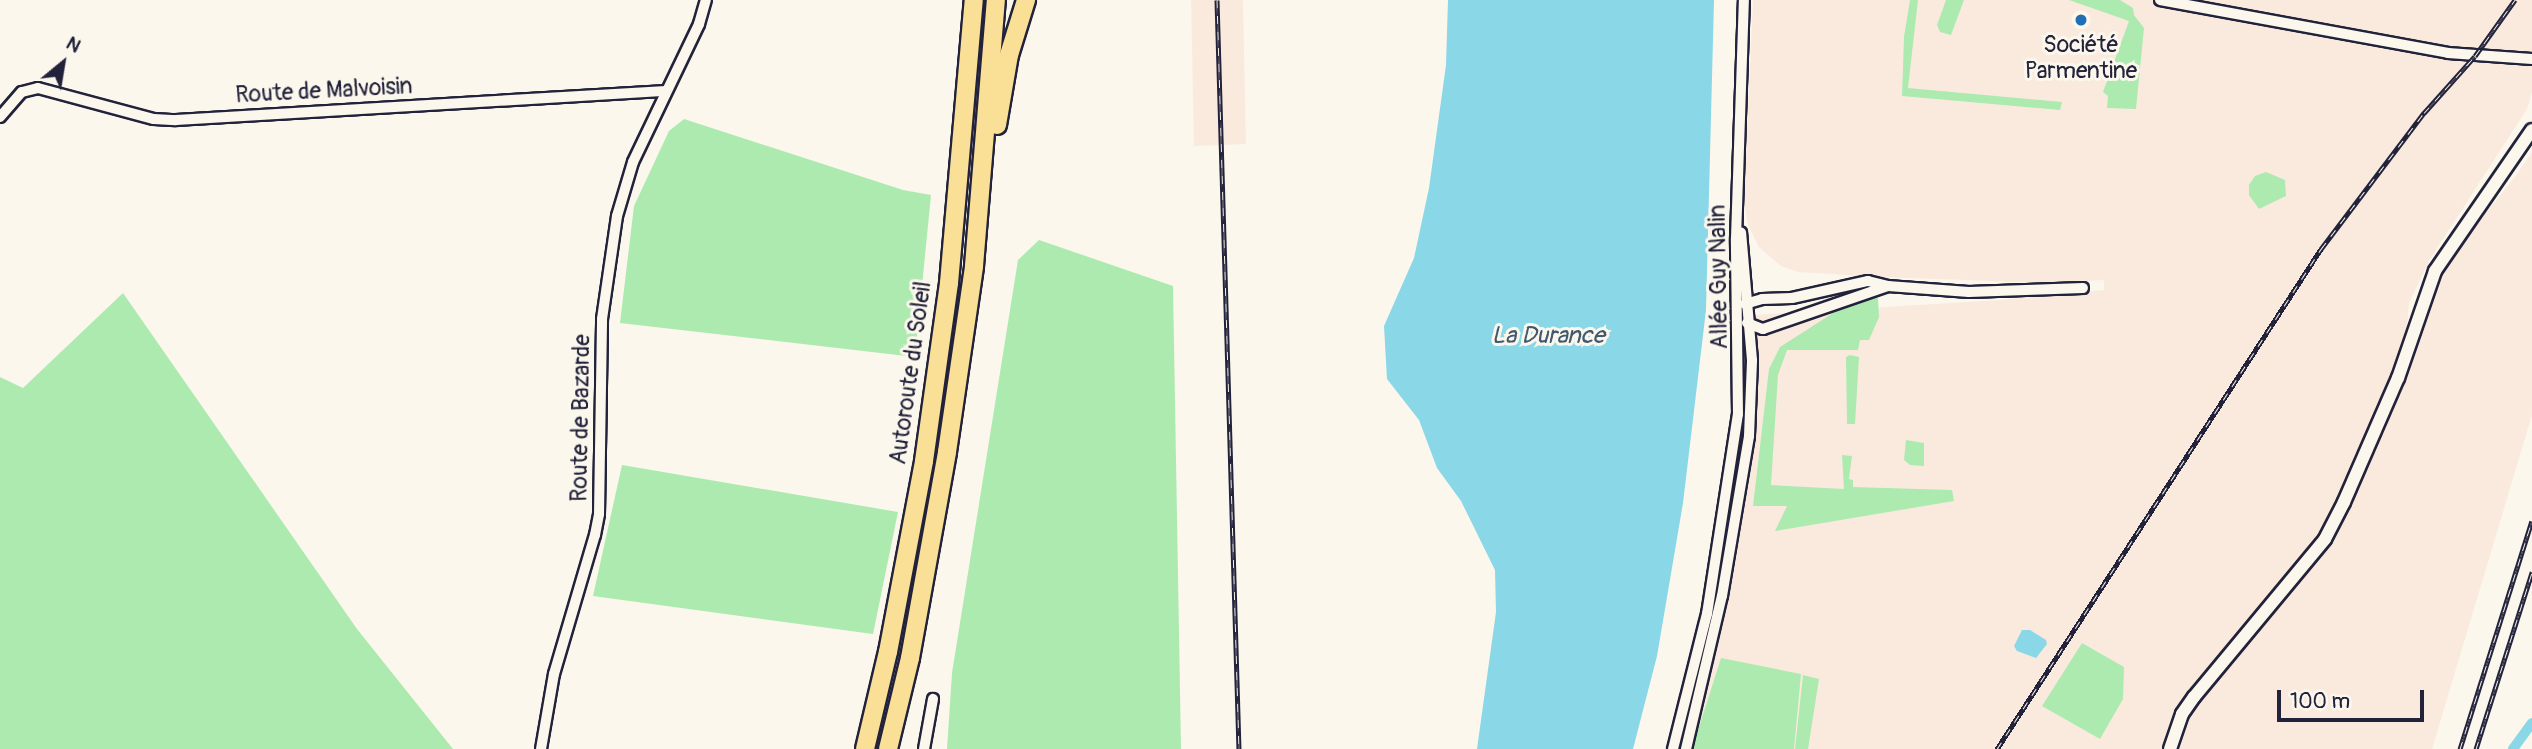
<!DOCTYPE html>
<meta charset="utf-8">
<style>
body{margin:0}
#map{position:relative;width:2532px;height:749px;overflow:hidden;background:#fbf7ec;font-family:Pangolin,sans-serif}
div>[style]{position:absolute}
.built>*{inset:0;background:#faeade}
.green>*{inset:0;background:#aceab0}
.water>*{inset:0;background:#89d7e7}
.canal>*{height:10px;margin:-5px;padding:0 5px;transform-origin:5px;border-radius:5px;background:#89d7e7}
.roads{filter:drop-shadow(2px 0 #22223b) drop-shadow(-2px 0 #22223b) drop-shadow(0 2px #22223b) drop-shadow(0 -2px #22223b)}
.minor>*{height:10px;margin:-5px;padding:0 5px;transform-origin:5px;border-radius:5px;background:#fbf7ec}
.tertiary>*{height:12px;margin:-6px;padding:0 6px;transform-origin:6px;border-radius:6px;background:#fbf7ec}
.motorway>*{height:18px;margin:-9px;padding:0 9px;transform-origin:9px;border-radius:9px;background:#fadf96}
.rail>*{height:5px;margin-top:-2.5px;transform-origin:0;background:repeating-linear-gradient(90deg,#fbf7ec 0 8px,#22223b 0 16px);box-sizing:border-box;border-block:2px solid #22223b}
.dots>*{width:19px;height:19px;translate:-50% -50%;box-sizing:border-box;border:4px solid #fbf7ec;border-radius:50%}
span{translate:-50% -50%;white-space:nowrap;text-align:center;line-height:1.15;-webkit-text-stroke:6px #fbf7ec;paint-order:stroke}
.poi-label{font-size:23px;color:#22223b}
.street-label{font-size:23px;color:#22223b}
.water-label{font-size:24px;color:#41586f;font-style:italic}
.north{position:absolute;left:28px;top:28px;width:70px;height:70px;-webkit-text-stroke:5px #fbf7ec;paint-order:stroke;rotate:30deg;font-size:19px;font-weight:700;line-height:28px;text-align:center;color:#22223b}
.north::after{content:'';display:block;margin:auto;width:24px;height:32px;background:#22223b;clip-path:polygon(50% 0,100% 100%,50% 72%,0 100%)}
.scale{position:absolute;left:2277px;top:690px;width:147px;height:32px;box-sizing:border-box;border:4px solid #22223b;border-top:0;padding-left:9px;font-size:21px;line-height:24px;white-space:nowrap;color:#22223b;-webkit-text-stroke:5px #fbf7ec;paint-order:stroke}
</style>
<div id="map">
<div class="built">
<div style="clip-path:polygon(1191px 0,1243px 0,1246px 144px,1194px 146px)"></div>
<div style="clip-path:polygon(1753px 0,2532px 0,2532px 92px,2527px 109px,2430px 259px,2409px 303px,2407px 327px,2393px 370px,2326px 526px,2183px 700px,2167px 736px,2164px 749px,1683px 749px,1722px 621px,1756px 437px,1754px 315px,2000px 300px,2104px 290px,2104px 280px,2049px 283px,1881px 277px,1798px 272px,1781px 266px,1759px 247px,1748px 225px,1744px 202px)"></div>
<div style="clip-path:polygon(2532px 152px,2532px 415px,2432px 749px,2177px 749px,2180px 730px,2190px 713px,2305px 574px,2343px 519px,2443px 273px,2454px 252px,2515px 177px)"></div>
</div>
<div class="green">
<div style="clip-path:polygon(1910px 0,1918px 0,1908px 88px,2062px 102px,2060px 110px,1902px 96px,1904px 37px)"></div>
<div style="clip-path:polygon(1946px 0,1964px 0,1951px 35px,1940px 32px,1937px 25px)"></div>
<div style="clip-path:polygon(2069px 0,2120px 0,2133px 8px,2134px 15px,2144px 28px,2136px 109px,2107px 108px,2108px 96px,2103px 92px,2129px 21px)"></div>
<div style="clip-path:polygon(684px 119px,903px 190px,931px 195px,915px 357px,620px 323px,634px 206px,669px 131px)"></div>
<div style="clip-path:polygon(2266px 172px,2285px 180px,2286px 196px,2259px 209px,2249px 195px,2249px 185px,2255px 176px)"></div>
<div style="clip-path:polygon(1039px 240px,1173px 286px,1181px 749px,947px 749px,952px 673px,1018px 260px)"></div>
<div style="clip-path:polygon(123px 293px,357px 629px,453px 749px,0 749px,0 377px,23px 388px)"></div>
<div style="clip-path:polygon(1878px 298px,1879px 317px,1869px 340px,1860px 340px,1858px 350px,1787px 350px,1778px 375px,1771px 485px,1844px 489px,1842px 455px,1852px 456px,1849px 479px,1853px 480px,1853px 487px,1952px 490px,1954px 501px,1775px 531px,1787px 506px,1753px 506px,1769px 369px,1780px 347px,1855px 299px)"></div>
<div style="clip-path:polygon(1850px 355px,1859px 357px,1855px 424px,1847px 424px,1846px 357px)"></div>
<div style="clip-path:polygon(1906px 440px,1924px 443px,1924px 466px,1910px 465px,1904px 460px)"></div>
<div style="clip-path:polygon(622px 465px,898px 512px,873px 634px,593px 596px)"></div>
<div style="clip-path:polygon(2082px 643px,2124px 667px,2123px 699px,2100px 739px,2042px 706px)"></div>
<div style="clip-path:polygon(1721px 658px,1801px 674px,1794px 749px,1692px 749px)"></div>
<div style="clip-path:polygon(1803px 675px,1819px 679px,1808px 749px,1795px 749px)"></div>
</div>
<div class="water">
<div style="clip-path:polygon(1448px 0,1714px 0,1706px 310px,1683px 503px,1657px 656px,1633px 749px,1477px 749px,1496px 612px,1495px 570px,1461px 501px,1437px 468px,1419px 420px,1387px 379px,1384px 326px,1414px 258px,1429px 188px,1446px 65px)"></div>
<div style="clip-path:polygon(2022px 630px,2030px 630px,2046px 640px,2047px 644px,2036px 658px,2017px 651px,2014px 646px)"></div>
</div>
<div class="canal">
<div style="left:2513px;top:749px;width:32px;rotate:-54deg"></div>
</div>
<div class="roads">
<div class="minor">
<div style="left:2160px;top:0;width:293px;rotate:10.4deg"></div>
<div style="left:2448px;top:53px;width:84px;rotate:4.1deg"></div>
<div style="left:0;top:117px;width:33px;rotate:-49deg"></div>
<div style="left:22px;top:92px;width:16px;rotate:-14deg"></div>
<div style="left:38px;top:88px;width:120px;rotate:15deg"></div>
<div style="left:154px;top:119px;width:22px;rotate:3deg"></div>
<div style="left:176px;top:120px;width:491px;rotate:-3.4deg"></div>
<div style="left:1745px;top:304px;width:18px;rotate:-16deg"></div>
<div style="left:1762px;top:299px;width:30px;rotate:-2deg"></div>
<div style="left:1792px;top:298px;width:78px;rotate:-12.6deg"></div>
<div style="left:1868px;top:281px;width:21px;rotate:14deg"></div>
<div style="left:1888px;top:286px;width:81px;rotate:4.2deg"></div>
<div style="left:1969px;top:292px;width:114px;rotate:-2deg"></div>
<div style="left:1747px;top:323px;width:17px;rotate:21deg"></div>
<div style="left:1763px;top:329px;width:132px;rotate:-19deg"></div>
<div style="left:541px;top:749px;width:76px;rotate:-80.2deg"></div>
<div style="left:554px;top:674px;width:145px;rotate:-73.6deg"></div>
<div style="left:595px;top:535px;width:21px;rotate:-79deg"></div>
<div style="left:599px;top:514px;width:195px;rotate:-89.1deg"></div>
<div style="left:602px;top:319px;width:104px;rotate:-81.7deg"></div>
<div style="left:617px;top:216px;width:56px;rotate:-73.5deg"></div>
<div style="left:633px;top:162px;width:153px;rotate:-64.4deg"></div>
<div style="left:699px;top:24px;width:25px;rotate:-74deg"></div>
<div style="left:924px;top:749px;width:51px;rotate:-79.8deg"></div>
<div style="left:1673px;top:749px;width:139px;rotate:-75.9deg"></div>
<div style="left:1707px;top:614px;width:202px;rotate:-81.2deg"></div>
<div style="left:1738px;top:414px;width:176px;rotate:-90.7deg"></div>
<div style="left:1736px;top:238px;width:238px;rotate:-88.1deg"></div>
<div style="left:1686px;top:749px;width:157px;rotate:-76.8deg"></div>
<div style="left:1722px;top:596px;width:162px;rotate:-80.4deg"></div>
<div style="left:1749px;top:436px;width:76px;rotate:-87.7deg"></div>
<div style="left:1752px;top:360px;width:128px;rotate:-94.9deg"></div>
</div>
<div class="tertiary">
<div style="left:2170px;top:749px;width:37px;rotate:-71deg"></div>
<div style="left:2182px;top:714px;width:21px;rotate:-55deg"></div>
<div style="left:2194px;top:697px;width:205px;rotate:-50.3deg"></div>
<div style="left:2325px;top:539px;width:42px;rotate:-62.8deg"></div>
<div style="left:2344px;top:502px;width:135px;rotate:-66.5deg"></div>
<div style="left:2398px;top:378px;width:113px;rotate:-70.9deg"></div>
<div style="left:2435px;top:271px;width:171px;rotate:-55.5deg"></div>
</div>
<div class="motorway">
<div style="left:997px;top:125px;width:71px;rotate:-80.3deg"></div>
<div style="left:1009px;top:55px;width:58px;rotate:-72.8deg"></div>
<div style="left:865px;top:749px;width:100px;rotate:-76.7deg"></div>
<div style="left:888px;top:652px;width:194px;rotate:-79.3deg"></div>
<div style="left:924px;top:461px;width:180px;rotate:-82deg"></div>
<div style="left:949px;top:283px;width:284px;rotate:-85deg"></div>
<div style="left:888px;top:749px;width:94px;rotate:-76.4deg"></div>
<div style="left:910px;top:658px;width:209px;rotate:-79.8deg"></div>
<div style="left:947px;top:452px;width:188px;rotate:-81.7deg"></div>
<div style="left:974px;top:266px;width:267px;rotate:-85.3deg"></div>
</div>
</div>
<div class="rail">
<div style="left:1217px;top:0;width:749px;rotate:88.32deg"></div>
<div style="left:1997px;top:749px;width:596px;rotate:-57.06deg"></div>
<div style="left:2321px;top:249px;width:171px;rotate:-52.9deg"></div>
<div style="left:2424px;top:113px;width:76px;rotate:-48.2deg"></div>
<div style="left:2475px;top:56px;width:69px;rotate:-54.5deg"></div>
<div style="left:2460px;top:749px;width:239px;rotate:-72.5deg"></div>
<div style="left:2476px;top:749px;width:186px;rotate:-72.4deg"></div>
</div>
<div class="dots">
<div style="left:2081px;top:20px;background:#1f6fb2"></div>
</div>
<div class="poi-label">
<span style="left:2081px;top:58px">Société<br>Parmentine</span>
</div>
<div class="street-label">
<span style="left:324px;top:91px;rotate:-3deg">Route de Malvoisin</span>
<span style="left:1719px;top:277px;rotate:-91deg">Allée Guy Nalin</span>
<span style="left:911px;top:373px;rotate:-82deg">Autoroute du Soleil</span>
<span style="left:581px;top:418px;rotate:-89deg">Route de Bazarde</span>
</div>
<div class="water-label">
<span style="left:1548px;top:336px">La Durance</span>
</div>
<div class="north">N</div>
<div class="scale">100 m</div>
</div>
